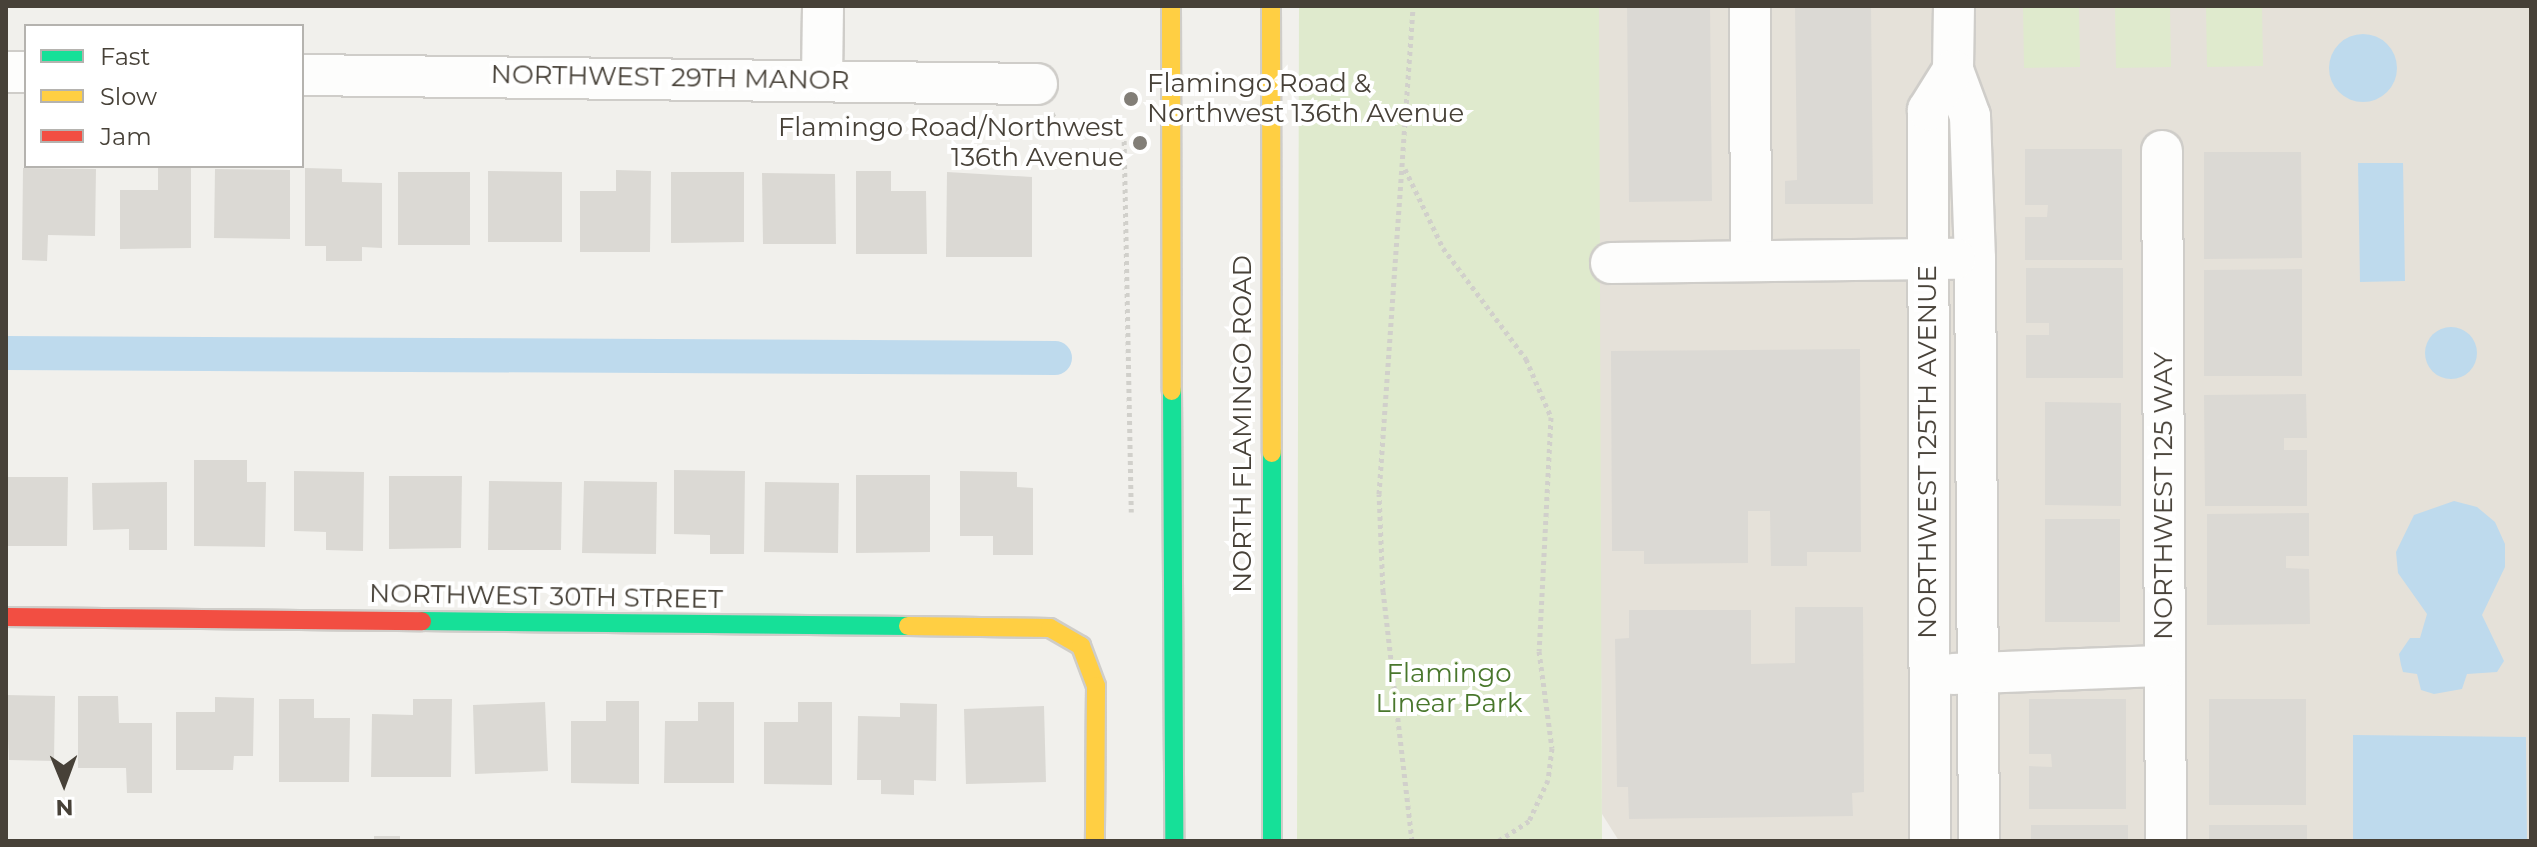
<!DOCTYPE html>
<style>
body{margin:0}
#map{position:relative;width:2537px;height:847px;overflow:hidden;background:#f1f0ec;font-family:Montserrat,sans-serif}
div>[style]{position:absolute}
.residential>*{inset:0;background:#e5e1d9}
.green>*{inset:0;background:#dfeacd}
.water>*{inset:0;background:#bedaed}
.round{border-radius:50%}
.canal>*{height:34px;margin:-17px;padding:0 17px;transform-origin:17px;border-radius:17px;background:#bedaed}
.building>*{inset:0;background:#dbd9d4}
.path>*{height:5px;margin-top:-2.5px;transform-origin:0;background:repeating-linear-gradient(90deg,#d1d0cb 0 4px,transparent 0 8px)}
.roads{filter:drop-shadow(2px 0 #cfcdc9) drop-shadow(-2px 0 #cfcdc9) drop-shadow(0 2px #cfcdc9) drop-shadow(0 -2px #cfcdc9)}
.street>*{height:40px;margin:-20px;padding:0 20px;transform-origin:20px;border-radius:20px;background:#fdfdfc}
.fast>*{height:18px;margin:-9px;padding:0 9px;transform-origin:9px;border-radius:9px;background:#16e098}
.slow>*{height:18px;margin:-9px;padding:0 9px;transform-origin:9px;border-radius:9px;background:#ffcf43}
.jam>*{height:18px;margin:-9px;padding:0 9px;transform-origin:9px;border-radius:9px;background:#f24e42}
.dots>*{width:22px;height:22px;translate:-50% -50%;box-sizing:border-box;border:4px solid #fff;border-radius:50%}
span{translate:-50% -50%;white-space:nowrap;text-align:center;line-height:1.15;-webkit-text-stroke:8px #fff;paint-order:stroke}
.street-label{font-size:26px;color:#474138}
.poi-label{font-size:26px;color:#474138}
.left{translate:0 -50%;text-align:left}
.right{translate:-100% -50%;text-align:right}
.park-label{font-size:26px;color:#49772c}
.frame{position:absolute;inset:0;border:8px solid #474138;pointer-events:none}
.legend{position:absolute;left:24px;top:24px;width:280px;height:144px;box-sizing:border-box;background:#fff;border:2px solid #b5b3af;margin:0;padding:10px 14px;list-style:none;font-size:24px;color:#474138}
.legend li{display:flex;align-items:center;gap:16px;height:40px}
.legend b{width:40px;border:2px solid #b5b3af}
.north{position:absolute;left:24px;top:743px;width:80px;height:80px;-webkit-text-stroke:6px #fff;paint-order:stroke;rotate:179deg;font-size:22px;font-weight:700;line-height:32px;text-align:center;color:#474138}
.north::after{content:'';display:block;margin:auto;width:28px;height:36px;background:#474138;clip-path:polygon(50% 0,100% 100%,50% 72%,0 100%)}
</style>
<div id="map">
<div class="residential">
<div style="clip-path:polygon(1597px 6px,2531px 6px,2531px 841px,1619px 841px,1602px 814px)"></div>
</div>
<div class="green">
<div style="clip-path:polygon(1299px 6px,1599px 6px,1602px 841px,1297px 841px)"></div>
<div style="clip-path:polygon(2023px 6px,2079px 6px,2080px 67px,2024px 68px)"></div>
<div style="clip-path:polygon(2115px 6px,2170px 6px,2171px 67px,2116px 68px)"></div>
<div style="clip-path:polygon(2206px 6px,2262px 6px,2263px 66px,2207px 67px)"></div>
</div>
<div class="water">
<div class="round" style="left:2329px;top:34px;width:68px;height:68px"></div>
<div style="clip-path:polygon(2358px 163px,2403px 163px,2405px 281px,2360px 282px)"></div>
<div class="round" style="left:2425px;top:327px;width:52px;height:52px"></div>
<div style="clip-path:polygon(2454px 501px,2477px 507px,2495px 522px,2505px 544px,2505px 567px,2482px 615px,2504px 661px,2497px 672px,2467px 674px,2462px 689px,2434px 694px,2421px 690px,2417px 674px,2403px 672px,2401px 665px,2399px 654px,2410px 638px,2420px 638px,2427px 614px,2398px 573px,2396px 552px,2414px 515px)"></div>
<div style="clip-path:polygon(2353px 735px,2526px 737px,2527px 841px,2353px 841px)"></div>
</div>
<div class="canal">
<div style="left:6px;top:353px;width:1049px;rotate:0.27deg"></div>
</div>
<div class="building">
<div style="clip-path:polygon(1627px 6px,1710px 6px,1712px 201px,1629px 202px)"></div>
<div style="clip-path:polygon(1795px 6px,1871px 6px,1873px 204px,1785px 204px,1785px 181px,1797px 180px)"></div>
<div style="clip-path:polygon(2025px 149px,2122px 149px,2122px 260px,2025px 260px,2025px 217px,2047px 217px,2048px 205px,2025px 205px)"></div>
<div style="clip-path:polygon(2204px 152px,2301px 152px,2302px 258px,2204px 259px)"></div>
<div style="clip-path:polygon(158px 166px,191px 166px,191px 248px,120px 249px,120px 190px,158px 190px)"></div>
<div style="clip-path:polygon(23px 168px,96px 169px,95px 236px,48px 235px,47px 261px,22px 260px)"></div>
<div style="clip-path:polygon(305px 168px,342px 169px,342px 182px,382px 183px,382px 248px,362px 247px,362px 261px,326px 261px,326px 246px,305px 246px)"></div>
<div style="clip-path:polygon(215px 169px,290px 170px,290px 239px,214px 238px)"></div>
<div style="clip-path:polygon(616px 170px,651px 171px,650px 252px,580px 252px,580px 191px,616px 191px)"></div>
<div style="clip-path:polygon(488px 171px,562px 172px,562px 242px,488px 242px)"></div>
<div style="clip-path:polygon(856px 171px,891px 171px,891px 191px,926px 191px,927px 254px,856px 254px)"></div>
<div style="clip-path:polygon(398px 172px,470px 172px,470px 245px,398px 245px)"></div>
<div style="clip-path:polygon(671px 172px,744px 172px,744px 242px,671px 243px)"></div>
<div style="clip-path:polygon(947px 172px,1032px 177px,1032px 257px,946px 257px)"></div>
<div style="clip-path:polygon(762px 173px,835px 174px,836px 244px,763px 244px)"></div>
<div style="clip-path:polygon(2026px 268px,2123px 268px,2123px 378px,2026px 378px,2026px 335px,2049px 335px,2049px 323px,2026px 323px)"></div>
<div style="clip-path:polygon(2302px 269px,2302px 376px,2204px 376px,2204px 270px)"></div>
<div style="clip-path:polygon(1860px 349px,1861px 552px,1807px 552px,1807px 566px,1771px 566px,1770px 511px,1748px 511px,1748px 563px,1644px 564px,1644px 551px,1612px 551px,1611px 351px)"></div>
<div style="clip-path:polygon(2306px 394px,2307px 438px,2284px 438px,2284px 450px,2307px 450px,2307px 506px,2205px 506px,2204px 395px)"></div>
<div style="clip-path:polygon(2045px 402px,2121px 403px,2121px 506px,2045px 505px)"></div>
<div style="clip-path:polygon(194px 460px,247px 460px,247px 482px,266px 482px,265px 547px,194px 546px)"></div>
<div style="clip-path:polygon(674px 470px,745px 471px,744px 554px,710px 554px,710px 535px,674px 534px)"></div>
<div style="clip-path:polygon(294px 471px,364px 472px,363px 551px,326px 550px,326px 532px,294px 531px)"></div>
<div style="clip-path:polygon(960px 471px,1017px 472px,1017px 487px,1033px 488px,1033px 555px,993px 555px,993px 536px,960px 536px)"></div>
<div style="clip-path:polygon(856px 475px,930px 475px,930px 552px,856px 553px)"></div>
<div style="clip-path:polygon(389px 476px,462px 476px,461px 548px,389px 549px)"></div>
<div style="clip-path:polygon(6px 477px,68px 477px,67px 546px,6px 546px)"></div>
<div style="clip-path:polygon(489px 481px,562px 482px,561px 550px,488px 550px)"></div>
<div style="clip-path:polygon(584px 481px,657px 482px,656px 554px,582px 553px)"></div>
<div style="clip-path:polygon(167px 482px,167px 550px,129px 550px,129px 529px,93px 530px,92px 483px)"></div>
<div style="clip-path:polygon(765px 482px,839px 483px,838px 553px,764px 552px)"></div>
<div style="clip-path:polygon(2309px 513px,2309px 556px,2286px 556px,2286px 568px,2309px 569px,2310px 624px,2207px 625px,2207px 514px)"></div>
<div style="clip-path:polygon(2045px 519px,2120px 519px,2120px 622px,2045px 622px)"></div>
<div style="clip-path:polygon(1795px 607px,1863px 607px,1864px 792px,1852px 793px,1853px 816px,1629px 819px,1628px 787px,1617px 787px,1615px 639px,1629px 638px,1629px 610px,1751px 610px,1751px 664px,1795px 663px)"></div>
<div style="clip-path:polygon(6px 695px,55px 696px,54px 761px,9px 760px)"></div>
<div style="clip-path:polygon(78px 696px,118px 696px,119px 723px,152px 723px,152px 793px,127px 793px,126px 768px,78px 768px)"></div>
<div style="clip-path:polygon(215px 697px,254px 698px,253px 756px,234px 756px,233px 770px,176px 770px,176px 712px,215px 712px)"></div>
<div style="clip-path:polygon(279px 699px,314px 699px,314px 718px,350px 718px,349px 782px,279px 782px)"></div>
<div style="clip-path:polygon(413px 699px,452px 699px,451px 777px,371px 777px,372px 714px,413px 715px)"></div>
<div style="clip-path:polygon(2029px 699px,2126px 699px,2126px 809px,2029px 809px,2029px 766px,2052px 767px,2051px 754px,2029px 754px)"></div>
<div style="clip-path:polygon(2209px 699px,2306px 699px,2306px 805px,2209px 805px)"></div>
<div style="clip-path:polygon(606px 701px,639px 701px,639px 784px,571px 783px,571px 721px,606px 721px)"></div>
<div style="clip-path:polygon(545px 702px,548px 771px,475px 774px,473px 705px)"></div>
<div style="clip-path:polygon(698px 702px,734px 702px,734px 783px,664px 783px,665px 721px,698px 721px)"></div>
<div style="clip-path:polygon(798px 702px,832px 702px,832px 785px,764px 784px,764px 722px,798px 722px)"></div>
<div style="clip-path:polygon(900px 703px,937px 704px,936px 781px,914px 780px,914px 795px,881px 794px,881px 780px,857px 780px,858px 716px,900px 717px)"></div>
<div style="clip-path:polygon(1044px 706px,1046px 782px,966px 784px,964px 709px)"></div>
<div style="clip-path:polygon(2031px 825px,2128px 825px,2128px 841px,2031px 841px)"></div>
<div style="clip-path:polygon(2209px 825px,2307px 825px,2307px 841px,2209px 841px)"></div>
<div style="clip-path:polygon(374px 836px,400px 836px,400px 841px,374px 841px)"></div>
</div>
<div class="path">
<div style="left:1052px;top:113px;width:22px;rotate:63deg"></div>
<div style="left:1062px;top:133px;width:64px"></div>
<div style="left:1124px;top:133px;width:379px;rotate:88.9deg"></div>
<div style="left:1405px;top:169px;width:88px;rotate:64.3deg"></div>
<div style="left:1443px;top:248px;width:139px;rotate:53.2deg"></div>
<div style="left:1526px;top:359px;width:63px;rotate:66.7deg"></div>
<div style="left:1551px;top:417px;width:234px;rotate:92.9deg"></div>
<div style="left:1539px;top:651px;width:98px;rotate:82.4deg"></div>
<div style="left:1552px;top:748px;width:32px;rotate:97deg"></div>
<div style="left:1548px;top:780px;width:45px;rotate:114.9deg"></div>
<div style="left:1529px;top:821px;width:37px;rotate:147deg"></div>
<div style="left:1412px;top:841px;width:251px;rotate:-96.6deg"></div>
<div style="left:1383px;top:592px;width:98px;rotate:-92.3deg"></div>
<div style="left:1379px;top:494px;width:489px;rotate:-86deg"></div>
</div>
<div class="roads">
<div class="street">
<div style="left:1750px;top:6px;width:255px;rotate:89.8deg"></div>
<div style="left:1954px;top:6px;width:64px;rotate:90.9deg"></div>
<div style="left:1953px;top:70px;width:49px;rotate:69.7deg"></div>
<div style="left:1970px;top:116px;width:142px;rotate:88deg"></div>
<div style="left:1975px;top:258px;width:583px;rotate:89.61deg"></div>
<div style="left:6px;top:72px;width:20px"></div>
<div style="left:302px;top:75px;width:735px;rotate:0.7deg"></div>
<div style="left:822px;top:79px;width:73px;rotate:-89.2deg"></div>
<div style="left:2162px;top:151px;width:690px;rotate:89.67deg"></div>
<div style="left:1611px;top:263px;width:344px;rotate:-0.7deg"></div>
<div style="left:1953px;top:674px;width:212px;rotate:-2.2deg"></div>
<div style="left:1930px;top:841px;width:731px;rotate:-90.16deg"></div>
<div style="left:1928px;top:110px;width:47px;rotate:-58deg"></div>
</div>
<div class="fast">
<div style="left:1172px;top:391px;width:450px;rotate:89.7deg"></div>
<div style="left:1272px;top:453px;width:388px;rotate:90deg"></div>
<div style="left:422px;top:621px;width:486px;rotate:0.6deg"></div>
</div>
<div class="slow">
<div style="left:1171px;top:6px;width:385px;rotate:89.9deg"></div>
<div style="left:1271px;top:6px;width:447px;rotate:89.9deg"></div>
<div style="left:908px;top:626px;width:142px;rotate:0.8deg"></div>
<div style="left:1050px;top:628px;width:36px;rotate:30deg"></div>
<div style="left:1081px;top:646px;width:43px;rotate:69.4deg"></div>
<div style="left:1096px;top:686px;width:155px;rotate:90.4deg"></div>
</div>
<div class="jam">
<div style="left:6px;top:617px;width:416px;rotate:0.6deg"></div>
</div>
</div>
<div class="dots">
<div style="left:1131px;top:99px;background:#827e77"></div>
<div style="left:1140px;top:143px;background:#827e77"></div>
</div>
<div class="street-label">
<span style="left:670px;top:78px;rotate:1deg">NORTHWEST 29TH MANOR</span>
<span style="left:1243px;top:424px;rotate:-90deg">NORTH FLAMINGO ROAD</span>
<span style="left:1928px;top:452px;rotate:-90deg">NORTHWEST 125TH AVENUE</span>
<span style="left:2164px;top:496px;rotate:-90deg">NORTHWEST 125 WAY</span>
<span style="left:546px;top:597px;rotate:1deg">NORTHWEST 30TH STREET</span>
</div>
<div class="poi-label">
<span class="left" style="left:1147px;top:99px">Flamingo Road &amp;<br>Northwest 136th Avenue</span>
<span class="right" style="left:1124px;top:143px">Flamingo Road/Northwest<br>136th Avenue</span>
</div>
<div class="park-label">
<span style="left:1449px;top:689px">Flamingo<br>Linear Park</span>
</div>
<div class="frame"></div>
<ul class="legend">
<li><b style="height:10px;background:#16e098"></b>Fast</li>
<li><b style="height:10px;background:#ffcf43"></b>Slow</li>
<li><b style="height:10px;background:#f24e42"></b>Jam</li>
</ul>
<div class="north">N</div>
</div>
